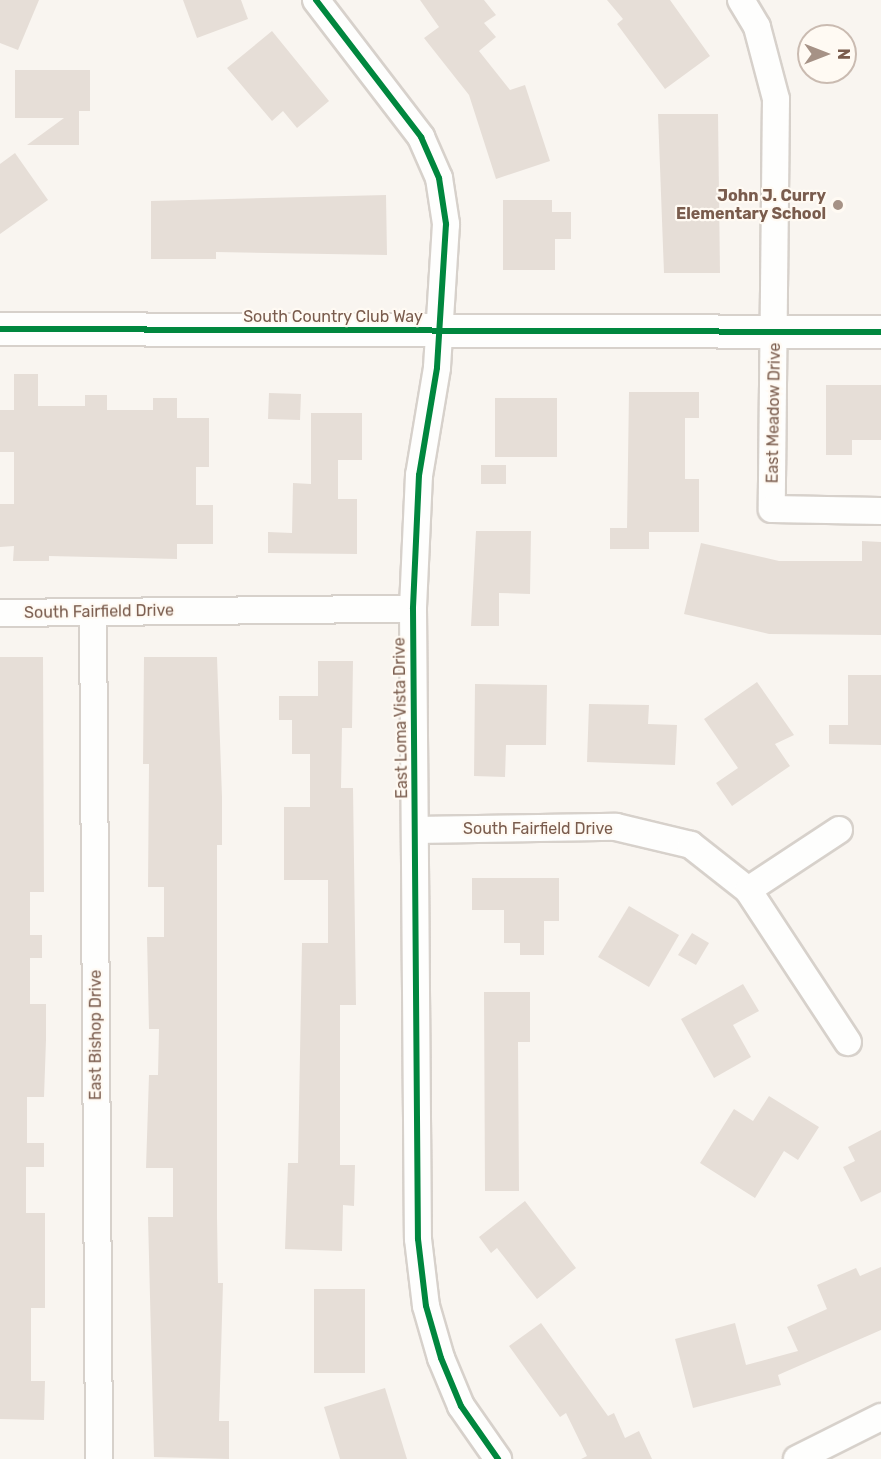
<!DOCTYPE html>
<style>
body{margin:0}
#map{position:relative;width:881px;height:1459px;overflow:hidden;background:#f9f5f0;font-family:Rubik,sans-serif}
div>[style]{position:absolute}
.building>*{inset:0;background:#e6ded7}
.roads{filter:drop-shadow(2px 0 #d7d1cb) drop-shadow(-2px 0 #d7d1cb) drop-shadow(0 2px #d7d1cb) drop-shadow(0 -2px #d7d1cb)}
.minor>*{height:26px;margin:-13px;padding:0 13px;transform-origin:13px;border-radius:13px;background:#fefefd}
.tertiary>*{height:32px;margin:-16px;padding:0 16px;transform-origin:16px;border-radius:16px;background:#fefefd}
.cycleway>*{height:6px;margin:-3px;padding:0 3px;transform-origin:3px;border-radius:3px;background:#00873e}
.dots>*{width:16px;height:16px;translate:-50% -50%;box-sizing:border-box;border:3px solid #fffaf3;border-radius:50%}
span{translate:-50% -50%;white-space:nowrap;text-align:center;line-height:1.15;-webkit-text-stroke:4.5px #fffaf3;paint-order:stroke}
.poi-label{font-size:16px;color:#7a5c4d;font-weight:700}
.right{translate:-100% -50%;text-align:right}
.street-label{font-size:16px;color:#7a5c4d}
.north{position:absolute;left:797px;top:24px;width:60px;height:60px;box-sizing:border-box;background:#fffaf3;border:2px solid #cabbb1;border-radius:50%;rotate:90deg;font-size:16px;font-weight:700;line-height:24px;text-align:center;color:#7a5c4d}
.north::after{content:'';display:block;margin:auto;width:21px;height:27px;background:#a69286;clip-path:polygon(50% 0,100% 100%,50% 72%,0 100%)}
</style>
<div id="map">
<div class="building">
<div style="clip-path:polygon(0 0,39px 0,18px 50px,0 43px)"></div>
<div style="clip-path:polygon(183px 0,241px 0,248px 19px,197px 38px)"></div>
<div style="clip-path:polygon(420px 0,484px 0,496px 15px,484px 23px,496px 37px,479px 51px,510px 90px,525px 85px,550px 161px,496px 179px,469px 95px,424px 38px,439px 27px)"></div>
<div style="clip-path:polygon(607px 0,670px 0,710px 56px,665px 89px,617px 24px,623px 19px)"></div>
<div style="clip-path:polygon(272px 31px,329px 101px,297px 128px,283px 111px,272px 121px,227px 68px)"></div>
<div style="clip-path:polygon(15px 70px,90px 70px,90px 111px,79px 111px,79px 145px,27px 145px,64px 118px,15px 118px)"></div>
<div style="clip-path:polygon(658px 114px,718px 114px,720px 273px,664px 273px)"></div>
<div style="clip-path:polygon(15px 153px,48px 200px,0 234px,0 164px)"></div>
<div style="clip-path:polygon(386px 195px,387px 255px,216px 252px,216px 259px,151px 259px,151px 201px)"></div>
<div style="clip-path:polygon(503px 200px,552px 200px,552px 212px,571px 212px,571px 239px,555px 239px,555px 270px,503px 270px)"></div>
<div style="clip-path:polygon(14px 374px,38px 374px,38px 406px,85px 406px,85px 395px,107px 395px,107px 410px,153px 410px,153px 398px,177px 398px,177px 418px,209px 418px,209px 467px,196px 467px,196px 505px,213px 505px,213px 544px,177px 544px,177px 559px,49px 556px,49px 561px,13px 561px,14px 546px,0 547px,0 504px,14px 504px,14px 452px,0 452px,0 410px,14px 410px)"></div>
<div style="clip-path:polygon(826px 385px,881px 385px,881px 440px,852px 440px,852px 455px,826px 455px)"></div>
<div style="clip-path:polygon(629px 392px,699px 392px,699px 418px,685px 418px,685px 479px,699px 479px,699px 532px,649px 532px,649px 549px,610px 549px,610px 528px,627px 528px)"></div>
<div style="clip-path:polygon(269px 393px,301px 394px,300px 420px,268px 419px)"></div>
<div style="clip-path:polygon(495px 398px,557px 398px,557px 457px,495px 457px)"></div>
<div style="clip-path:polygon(311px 413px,362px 413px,362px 460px,338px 460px,338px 499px,357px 499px,357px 554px,268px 553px,268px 532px,292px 533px,293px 483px,311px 484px)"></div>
<div style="clip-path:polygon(481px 465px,506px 465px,506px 484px,481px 484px)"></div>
<div style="clip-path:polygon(476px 531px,531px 531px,530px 594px,499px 593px,499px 626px,471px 626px)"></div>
<div style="clip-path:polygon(862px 541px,881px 542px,881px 635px,769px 634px,684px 614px,701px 543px,779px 561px,862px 561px)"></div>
<div style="clip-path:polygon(0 657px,43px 657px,44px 892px,30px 892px,30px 935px,42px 935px,42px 958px,30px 958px,30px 1004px,46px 1004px,46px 1040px,44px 1097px,27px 1097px,27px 1143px,44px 1143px,44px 1167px,26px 1167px,26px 1213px,45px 1213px,45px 1308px,31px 1308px,31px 1381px,45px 1381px,44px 1420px,0 1419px)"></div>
<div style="clip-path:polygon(144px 657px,217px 657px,222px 797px,222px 845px,217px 845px,217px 1217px,218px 1283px,223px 1283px,219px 1421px,229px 1421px,229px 1459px,154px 1457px,148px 1217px,173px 1217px,173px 1168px,146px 1168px,149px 1075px,158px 1075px,159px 1029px,149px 1029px,147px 937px,164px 937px,164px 887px,148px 887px,149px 764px,143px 764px)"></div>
<div style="clip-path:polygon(318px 661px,353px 661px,352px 728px,342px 728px,341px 788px,353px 788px,356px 1005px,340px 1005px,340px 1165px,355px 1165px,354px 1206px,343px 1205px,342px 1251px,285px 1249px,288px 1163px,298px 1163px,302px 943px,328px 943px,328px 880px,284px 880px,284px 807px,310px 807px,310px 754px,292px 754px,292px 720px,279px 720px,279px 696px,318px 696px)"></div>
<div style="clip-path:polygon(848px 675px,881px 675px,881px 745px,829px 744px,829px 725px,848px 725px)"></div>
<div style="clip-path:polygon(757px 682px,794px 735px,775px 744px,790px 766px,732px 806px,716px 783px,738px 768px,704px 719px)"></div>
<div style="clip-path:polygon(475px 684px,547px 685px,546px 745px,506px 745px,505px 777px,474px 776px)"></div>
<div style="clip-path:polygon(589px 704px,649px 705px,648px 724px,677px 725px,675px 765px,587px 762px)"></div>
<div style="clip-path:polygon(472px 878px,559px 878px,559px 921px,544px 921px,544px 955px,520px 955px,520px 943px,504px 943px,504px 910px,472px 910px)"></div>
<div style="clip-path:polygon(629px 906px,679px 935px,649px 987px,598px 957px)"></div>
<div style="clip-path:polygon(692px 933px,709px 943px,696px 965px,678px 955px)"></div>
<div style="clip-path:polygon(743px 984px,759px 1011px,733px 1025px,751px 1057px,714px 1078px,681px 1019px)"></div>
<div style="clip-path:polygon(484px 992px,530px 992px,530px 1042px,518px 1042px,519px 1191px,485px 1191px)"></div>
<div style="clip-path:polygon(769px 1096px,819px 1127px,798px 1160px,784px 1151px,755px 1198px,700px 1163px,734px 1109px,753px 1121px)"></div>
<div style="clip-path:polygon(881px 1130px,881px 1192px,861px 1202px,843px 1167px,855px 1161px,848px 1147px)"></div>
<div style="clip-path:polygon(525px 1201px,576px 1268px,537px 1299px,497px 1248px,491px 1253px,479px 1237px)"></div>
<div style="clip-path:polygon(881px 1267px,881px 1330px,778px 1375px,781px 1385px,693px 1408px,675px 1339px,735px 1323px,746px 1365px,798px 1351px,787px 1327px,827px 1309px,817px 1285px,856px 1268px,860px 1276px)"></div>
<div style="clip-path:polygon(314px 1289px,365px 1289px,365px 1373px,314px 1373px)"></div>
<div style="clip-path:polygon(541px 1323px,608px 1416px,614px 1413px,625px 1438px,639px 1431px,652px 1459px,581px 1459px,587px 1456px,566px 1413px,560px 1417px,509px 1346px)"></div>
<div style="clip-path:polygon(385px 1388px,407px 1459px,340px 1459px,324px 1407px)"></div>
</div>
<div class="roads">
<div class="minor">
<div style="left:316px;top:0;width:173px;rotate:52.5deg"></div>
<div style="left:421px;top:137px;width:45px;rotate:66.3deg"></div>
<div style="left:439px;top:178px;width:47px;rotate:81.3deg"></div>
<div style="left:446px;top:224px;width:144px;rotate:93.6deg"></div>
<div style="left:437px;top:368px;width:109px;rotate:99.5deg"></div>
<div style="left:419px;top:475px;width:134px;rotate:92.6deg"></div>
<div style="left:413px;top:609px;width:630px;rotate:89.55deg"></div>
<div style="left:418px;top:1239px;width:67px;rotate:83.2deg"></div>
<div style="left:426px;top:1306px;width:54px;rotate:73.9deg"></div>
<div style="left:441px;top:1358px;width:52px;rotate:67.4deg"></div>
<div style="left:461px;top:1406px;width:65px;rotate:55.1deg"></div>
<div style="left:741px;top:0;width:31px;rotate:59deg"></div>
<div style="left:757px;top:27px;width:74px;rotate:75.2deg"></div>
<div style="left:776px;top:99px;width:410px;rotate:90.6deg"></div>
<div style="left:772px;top:509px;width:109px;rotate:1.1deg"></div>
<div style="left:93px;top:612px;width:847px;rotate:89.59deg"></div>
<div style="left:0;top:613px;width:413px;rotate:-0.6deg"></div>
<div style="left:416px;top:830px;width:200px;rotate:-0.9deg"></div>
<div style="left:616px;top:827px;width:77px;rotate:13.5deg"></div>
<div style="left:691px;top:845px;width:73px;rotate:38.3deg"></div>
<div style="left:748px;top:890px;width:182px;rotate:56.7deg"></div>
<div style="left:748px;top:890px;width:109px;rotate:-33.4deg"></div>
<div style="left:797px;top:1459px;width:94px;rotate:-26.6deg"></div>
</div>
<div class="tertiary">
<div style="left:0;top:329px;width:881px;rotate:0.2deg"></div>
</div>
</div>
<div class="cycleway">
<div style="left:316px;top:0;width:173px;rotate:52.5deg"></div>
<div style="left:421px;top:137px;width:45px;rotate:66.3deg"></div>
<div style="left:439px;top:178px;width:47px;rotate:81.3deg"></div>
<div style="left:446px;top:224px;width:144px;rotate:93.6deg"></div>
<div style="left:437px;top:368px;width:109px;rotate:99.5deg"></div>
<div style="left:419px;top:475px;width:134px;rotate:92.6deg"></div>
<div style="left:413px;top:609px;width:630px;rotate:89.55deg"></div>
<div style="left:418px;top:1239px;width:67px;rotate:83.2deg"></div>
<div style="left:426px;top:1306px;width:54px;rotate:73.9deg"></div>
<div style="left:441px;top:1358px;width:52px;rotate:67.4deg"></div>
<div style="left:461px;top:1406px;width:65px;rotate:55.1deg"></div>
<div style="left:0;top:329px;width:881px;rotate:0.2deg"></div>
</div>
<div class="dots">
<div style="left:838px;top:205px;background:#a69286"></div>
</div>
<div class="poi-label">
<span class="right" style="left:826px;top:205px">John J. Curry<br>Elementary School</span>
</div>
<div class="street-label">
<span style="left:333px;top:317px">South Country Club Way</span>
<span style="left:774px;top:413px;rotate:-89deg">East Meadow Drive</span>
<span style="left:99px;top:612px;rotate:-1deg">South Fairfield Drive</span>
<span style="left:401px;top:718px;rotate:-91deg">East Loma Vista Drive</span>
<span style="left:538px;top:829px">South Fairfield Drive</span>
<span style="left:96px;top:1035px;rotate:-90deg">East Bishop Drive</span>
</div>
<div class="north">N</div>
</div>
